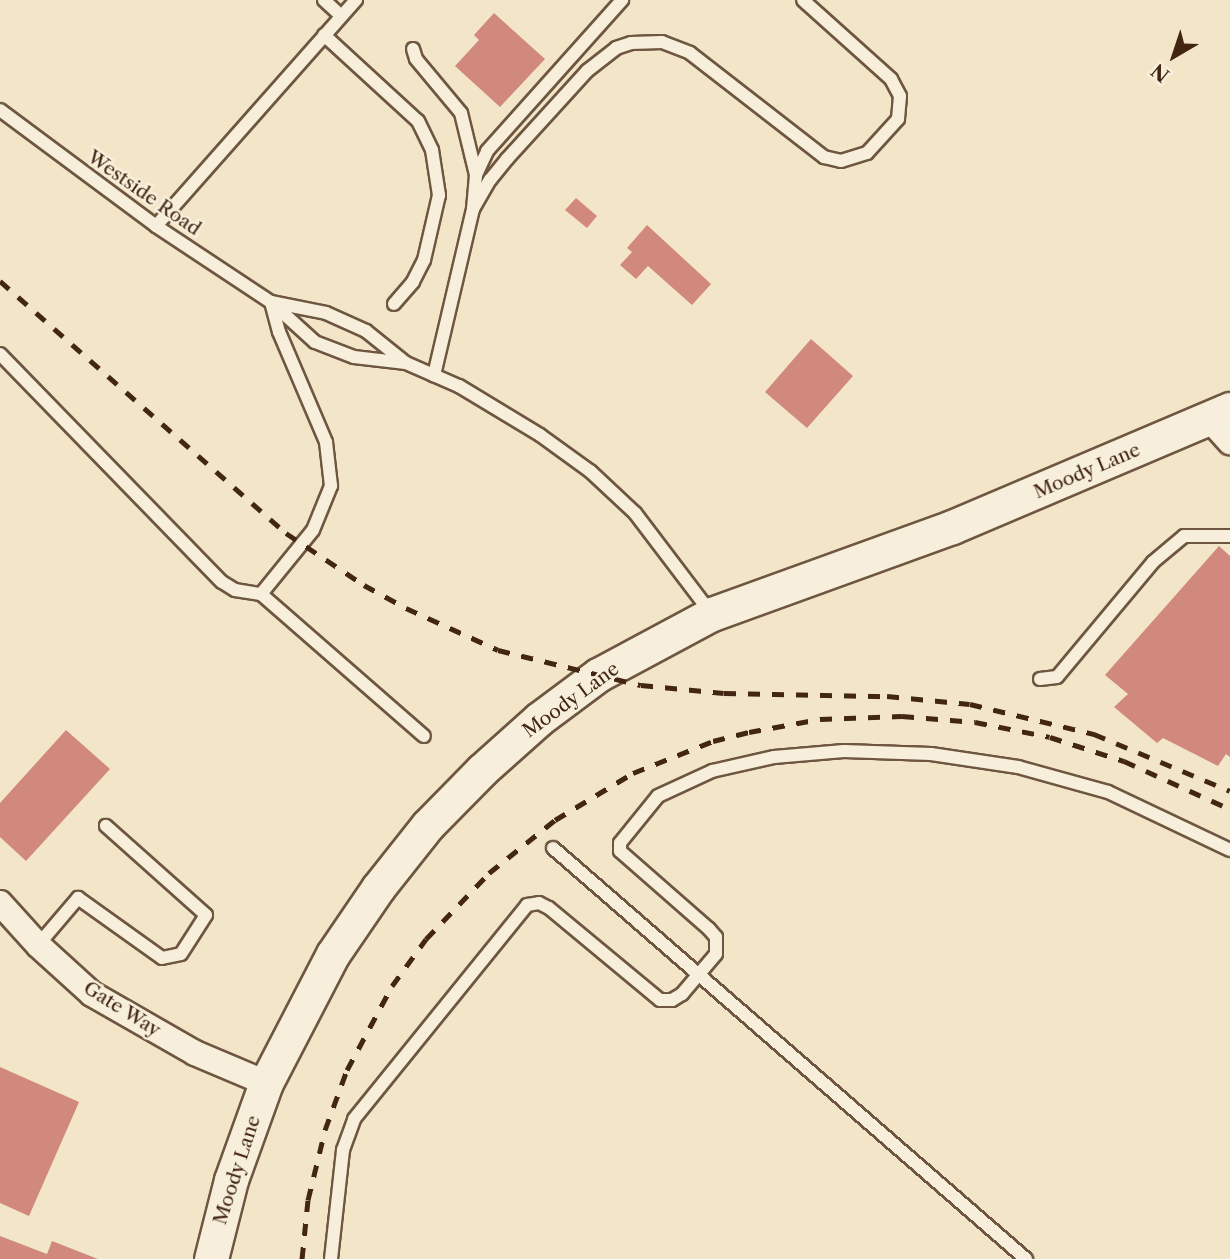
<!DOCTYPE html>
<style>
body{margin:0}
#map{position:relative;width:1230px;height:1259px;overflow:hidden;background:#f3e6c8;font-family:"Libre Caslon Text",serif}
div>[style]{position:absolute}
.building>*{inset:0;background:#d1887d}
.roads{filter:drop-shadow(2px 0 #6e5640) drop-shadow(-2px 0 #6e5640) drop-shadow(0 2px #6e5640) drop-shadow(0 -2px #6e5640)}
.lane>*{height:12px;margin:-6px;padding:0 6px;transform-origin:6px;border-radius:6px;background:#f7efdb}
.street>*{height:24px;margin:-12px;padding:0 12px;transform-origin:12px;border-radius:12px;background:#f7efdb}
.secondary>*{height:33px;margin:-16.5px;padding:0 16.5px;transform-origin:16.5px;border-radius:16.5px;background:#f7efdb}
.rail>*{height:5px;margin-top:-2.5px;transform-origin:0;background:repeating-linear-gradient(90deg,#422612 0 12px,transparent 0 24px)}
span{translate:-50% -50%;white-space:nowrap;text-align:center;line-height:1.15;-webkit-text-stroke:5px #f7efdb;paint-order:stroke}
.street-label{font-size:19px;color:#422612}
.north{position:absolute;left:1139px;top:21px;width:70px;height:70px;-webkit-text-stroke:5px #f7efdb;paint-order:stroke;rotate:219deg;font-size:19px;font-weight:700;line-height:28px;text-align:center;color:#422612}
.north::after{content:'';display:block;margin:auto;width:24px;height:32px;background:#422612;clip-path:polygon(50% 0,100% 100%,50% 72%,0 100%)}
</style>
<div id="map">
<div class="building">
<div style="clip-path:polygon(494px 13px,545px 59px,500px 107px,455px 66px,479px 40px,474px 35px)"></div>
<div style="clip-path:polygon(576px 198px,597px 216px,587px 228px,565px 210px)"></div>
<div style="clip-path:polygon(647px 225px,711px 284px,692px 305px,648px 266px,636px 279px,620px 265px,632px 252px,627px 248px)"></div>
<div style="clip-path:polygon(811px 339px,853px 376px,807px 428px,765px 392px)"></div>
<div style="clip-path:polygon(1219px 546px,1230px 556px,1230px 757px,1226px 754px,1218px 766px,1163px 738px,1157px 743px,1114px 707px,1128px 694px,1105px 675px)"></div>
<div style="clip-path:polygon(66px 730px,110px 769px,26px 861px,0 837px,0 803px)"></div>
<div style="clip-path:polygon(0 1067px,79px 1102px,29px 1216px,0 1203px)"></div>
<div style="clip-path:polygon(0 1236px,47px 1254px,52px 1241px,98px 1259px,0 1259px)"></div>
</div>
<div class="roads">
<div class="lane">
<div style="left:324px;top:0;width:23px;rotate:43deg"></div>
<div style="left:324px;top:35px;width:127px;rotate:42.5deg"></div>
<div style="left:418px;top:121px;width:32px;rotate:64deg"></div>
<div style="left:432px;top:150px;width:46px;rotate:81.2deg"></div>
<div style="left:439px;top:195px;width:67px;rotate:103deg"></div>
<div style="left:424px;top:260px;width:25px;rotate:117deg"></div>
<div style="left:413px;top:282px;width:29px;rotate:131deg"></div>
<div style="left:413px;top:49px;width:10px;rotate:73deg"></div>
<div style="left:416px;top:59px;width:70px;rotate:50.2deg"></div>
<div style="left:461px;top:113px;width:64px;rotate:76.4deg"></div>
<div style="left:476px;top:175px;width:34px;rotate:95deg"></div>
<div style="left:473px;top:209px;width:171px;rotate:103.2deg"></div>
<div style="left:0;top:110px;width:194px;rotate:36.6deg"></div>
<div style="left:156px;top:226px;width:138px;rotate:33.5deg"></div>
<div style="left:271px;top:302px;width:59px;rotate:42.3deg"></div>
<div style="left:315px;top:342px;width:42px;rotate:21deg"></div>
<div style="left:354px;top:357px;width:52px;rotate:6.6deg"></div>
<div style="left:476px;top:175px;width:26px;rotate:-65deg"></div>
<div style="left:487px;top:151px;width:203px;rotate:-48.2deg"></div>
<div style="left:473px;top:209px;width:34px;rotate:-60deg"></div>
<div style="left:490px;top:180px;width:27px;rotate:-51deg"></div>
<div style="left:507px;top:159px;width:119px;rotate:-47.7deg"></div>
<div style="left:587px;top:71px;width:37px;rotate:-38deg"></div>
<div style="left:616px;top:48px;width:16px;rotate:-18deg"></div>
<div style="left:631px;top:43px;width:31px;rotate:-2deg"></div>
<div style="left:662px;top:42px;width:30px;rotate:21deg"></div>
<div style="left:690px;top:53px;width:170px;rotate:37.8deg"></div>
<div style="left:824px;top:157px;width:17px;rotate:13deg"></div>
<div style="left:841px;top:161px;width:27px;rotate:-17deg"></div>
<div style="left:867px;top:153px;width:46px;rotate:-47.6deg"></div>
<div style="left:898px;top:119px;width:23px;rotate:-85deg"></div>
<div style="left:900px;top:96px;width:19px;rotate:-118deg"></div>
<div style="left:891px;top:79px;width:118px;rotate:-138.1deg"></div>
<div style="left:156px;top:226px;width:302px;rotate:-48.5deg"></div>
<div style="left:271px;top:302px;width:56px;rotate:11.3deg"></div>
<div style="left:326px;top:313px;width:44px;rotate:24.2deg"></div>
<div style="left:366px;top:331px;width:51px;rotate:38.7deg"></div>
<div style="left:406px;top:363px;width:58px;rotate:23.5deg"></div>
<div style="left:459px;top:386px;width:95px;rotate:31.2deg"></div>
<div style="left:540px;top:435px;width:62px;rotate:35.8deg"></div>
<div style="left:590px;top:471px;width:62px;rotate:43deg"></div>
<div style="left:635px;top:513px;width:126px;rotate:52.8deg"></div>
<div style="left:0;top:354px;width:318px;rotate:45.8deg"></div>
<div style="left:222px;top:582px;width:15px;rotate:32deg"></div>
<div style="left:235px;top:590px;width:26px;rotate:9deg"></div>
<div style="left:261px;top:594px;width:216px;rotate:41.1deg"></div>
<div style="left:261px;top:594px;width:82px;rotate:-50.9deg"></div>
<div style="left:313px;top:530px;width:48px;rotate:-67.8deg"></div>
<div style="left:331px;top:486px;width:44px;rotate:-96.5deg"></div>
<div style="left:326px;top:442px;width:120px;rotate:-113.1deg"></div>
<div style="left:279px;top:332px;width:31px;rotate:-105deg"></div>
<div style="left:1040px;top:679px;width:17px;rotate:-7deg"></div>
<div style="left:1057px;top:677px;width:150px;rotate:-50.1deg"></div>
<div style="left:1153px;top:562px;width:40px;rotate:-40deg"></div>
<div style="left:1184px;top:536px;width:46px"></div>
<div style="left:553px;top:848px;width:627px;rotate:40.99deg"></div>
<div style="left:38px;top:945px;width:62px;rotate:-49.6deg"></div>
<div style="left:78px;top:898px;width:103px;rotate:35.5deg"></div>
<div style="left:162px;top:958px;width:19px;rotate:-12deg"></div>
<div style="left:181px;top:954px;width:46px;rotate:-57.3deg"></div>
<div style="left:206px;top:915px;width:134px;rotate:-138.3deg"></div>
<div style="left:331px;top:1259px;width:110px;rotate:-83.7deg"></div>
<div style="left:343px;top:1150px;width:33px;rotate:-70deg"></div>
<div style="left:354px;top:1119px;width:275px;rotate:-51deg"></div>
<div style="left:527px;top:905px;width:12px;rotate:-9deg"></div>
<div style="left:539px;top:903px;width:11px;rotate:27deg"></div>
<div style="left:549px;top:908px;width:144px;rotate:39.7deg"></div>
<div style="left:660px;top:1000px;width:12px"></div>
<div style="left:672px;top:1000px;width:12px;rotate:-31deg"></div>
<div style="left:682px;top:994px;width:52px;rotate:-49.6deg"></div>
<div style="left:716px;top:954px;width:17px;rotate:-90deg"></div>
<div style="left:716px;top:937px;width:11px;rotate:-131deg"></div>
<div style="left:709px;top:929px;width:118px;rotate:-138.8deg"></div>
<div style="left:620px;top:851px;width:8px;rotate:-90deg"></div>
<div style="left:620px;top:843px;width:60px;rotate:-51deg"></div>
<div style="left:658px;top:796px;width:60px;rotate:-24.8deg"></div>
<div style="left:712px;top:771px;width:64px;rotate:-12.7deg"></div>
<div style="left:774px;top:757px;width:70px;rotate:-4.9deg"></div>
<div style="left:844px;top:751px;width:87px;rotate:2deg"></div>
<div style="left:931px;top:754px;width:88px;rotate:8.5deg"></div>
<div style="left:1018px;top:767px;width:93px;rotate:15.5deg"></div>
<div style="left:1108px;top:792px;width:135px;rotate:25.4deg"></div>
</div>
<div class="street">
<div style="left:1210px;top:420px;width:30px;rotate:48deg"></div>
<div style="left:0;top:903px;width:57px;rotate:47.9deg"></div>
<div style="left:38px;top:945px;width:73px;rotate:42.2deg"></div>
<div style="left:92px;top:994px;width:119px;rotate:29.8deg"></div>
<div style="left:195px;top:1053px;width:77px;rotate:22.9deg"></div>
</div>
<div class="secondary">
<div style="left:211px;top:1259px;width:81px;rotate:-75.8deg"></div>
<div style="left:231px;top:1180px;width:103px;rotate:-70.2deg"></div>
<div style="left:266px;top:1083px;width:145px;rotate:-62.6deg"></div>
<div style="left:333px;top:954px;width:80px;rotate:-55.7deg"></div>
<div style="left:378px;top:888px;width:80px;rotate:-51.6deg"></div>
<div style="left:428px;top:825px;width:77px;rotate:-45.5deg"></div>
<div style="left:482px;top:770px;width:76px;rotate:-41.8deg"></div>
<div style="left:539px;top:719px;width:74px;rotate:-36.7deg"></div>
<div style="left:598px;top:675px;width:129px;rotate:-28.2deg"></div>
<div style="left:712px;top:614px;width:255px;rotate:-19.9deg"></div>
<div style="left:952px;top:527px;width:302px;rotate:-23deg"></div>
</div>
</div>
<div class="rail">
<div style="left:0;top:281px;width:381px;rotate:41.4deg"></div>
<div style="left:286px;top:533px;width:94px;rotate:33.7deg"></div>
<div style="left:364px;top:585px;width:48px;rotate:28.7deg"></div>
<div style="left:406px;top:608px;width:101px;rotate:24.5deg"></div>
<div style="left:498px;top:650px;width:147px;rotate:13.8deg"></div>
<div style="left:641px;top:685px;width:83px;rotate:5.5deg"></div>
<div style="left:724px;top:693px;width:163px;rotate:1.1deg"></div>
<div style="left:887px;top:696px;width:83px;rotate:5.5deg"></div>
<div style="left:970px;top:704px;width:128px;rotate:13.6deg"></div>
<div style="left:1094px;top:734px;width:147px;rotate:22.7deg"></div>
<div style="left:302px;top:1259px;width:59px;rotate:-84.2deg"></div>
<div style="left:308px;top:1200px;width:72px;rotate:-76.3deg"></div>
<div style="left:325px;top:1130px;width:64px;rotate:-69.9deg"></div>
<div style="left:347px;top:1070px;width:95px;rotate:-61.8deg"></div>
<div style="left:392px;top:986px;width:58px;rotate:-54.1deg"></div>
<div style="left:426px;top:939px;width:91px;rotate:-46.3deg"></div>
<div style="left:489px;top:873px;width:85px;rotate:-38.8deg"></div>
<div style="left:555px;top:820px;width:91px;rotate:-31.1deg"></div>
<div style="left:633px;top:773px;width:86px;rotate:-21.8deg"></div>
<div style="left:713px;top:741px;width:37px;rotate:-14deg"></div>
<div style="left:749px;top:732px;width:72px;rotate:-10.4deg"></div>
<div style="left:820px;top:719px;width:82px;rotate:-2.1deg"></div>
<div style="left:902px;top:716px;width:73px;rotate:4.7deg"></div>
<div style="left:975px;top:722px;width:76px;rotate:11.3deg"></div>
<div style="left:1050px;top:737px;width:78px;rotate:18deg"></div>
<div style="left:1124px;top:761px;width:116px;rotate:24.4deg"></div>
</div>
<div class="street-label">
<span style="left:144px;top:193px;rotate:35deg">Westside Road</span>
<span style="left:1087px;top:471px;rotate:-23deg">Moody Lane</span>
<span style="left:571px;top:700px;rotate:-36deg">Moody Lane</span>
<span style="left:122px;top:1009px;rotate:32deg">Gate Way</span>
<span style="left:237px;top:1170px;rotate:-72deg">Moody Lane</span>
</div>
<div class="north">N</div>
</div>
